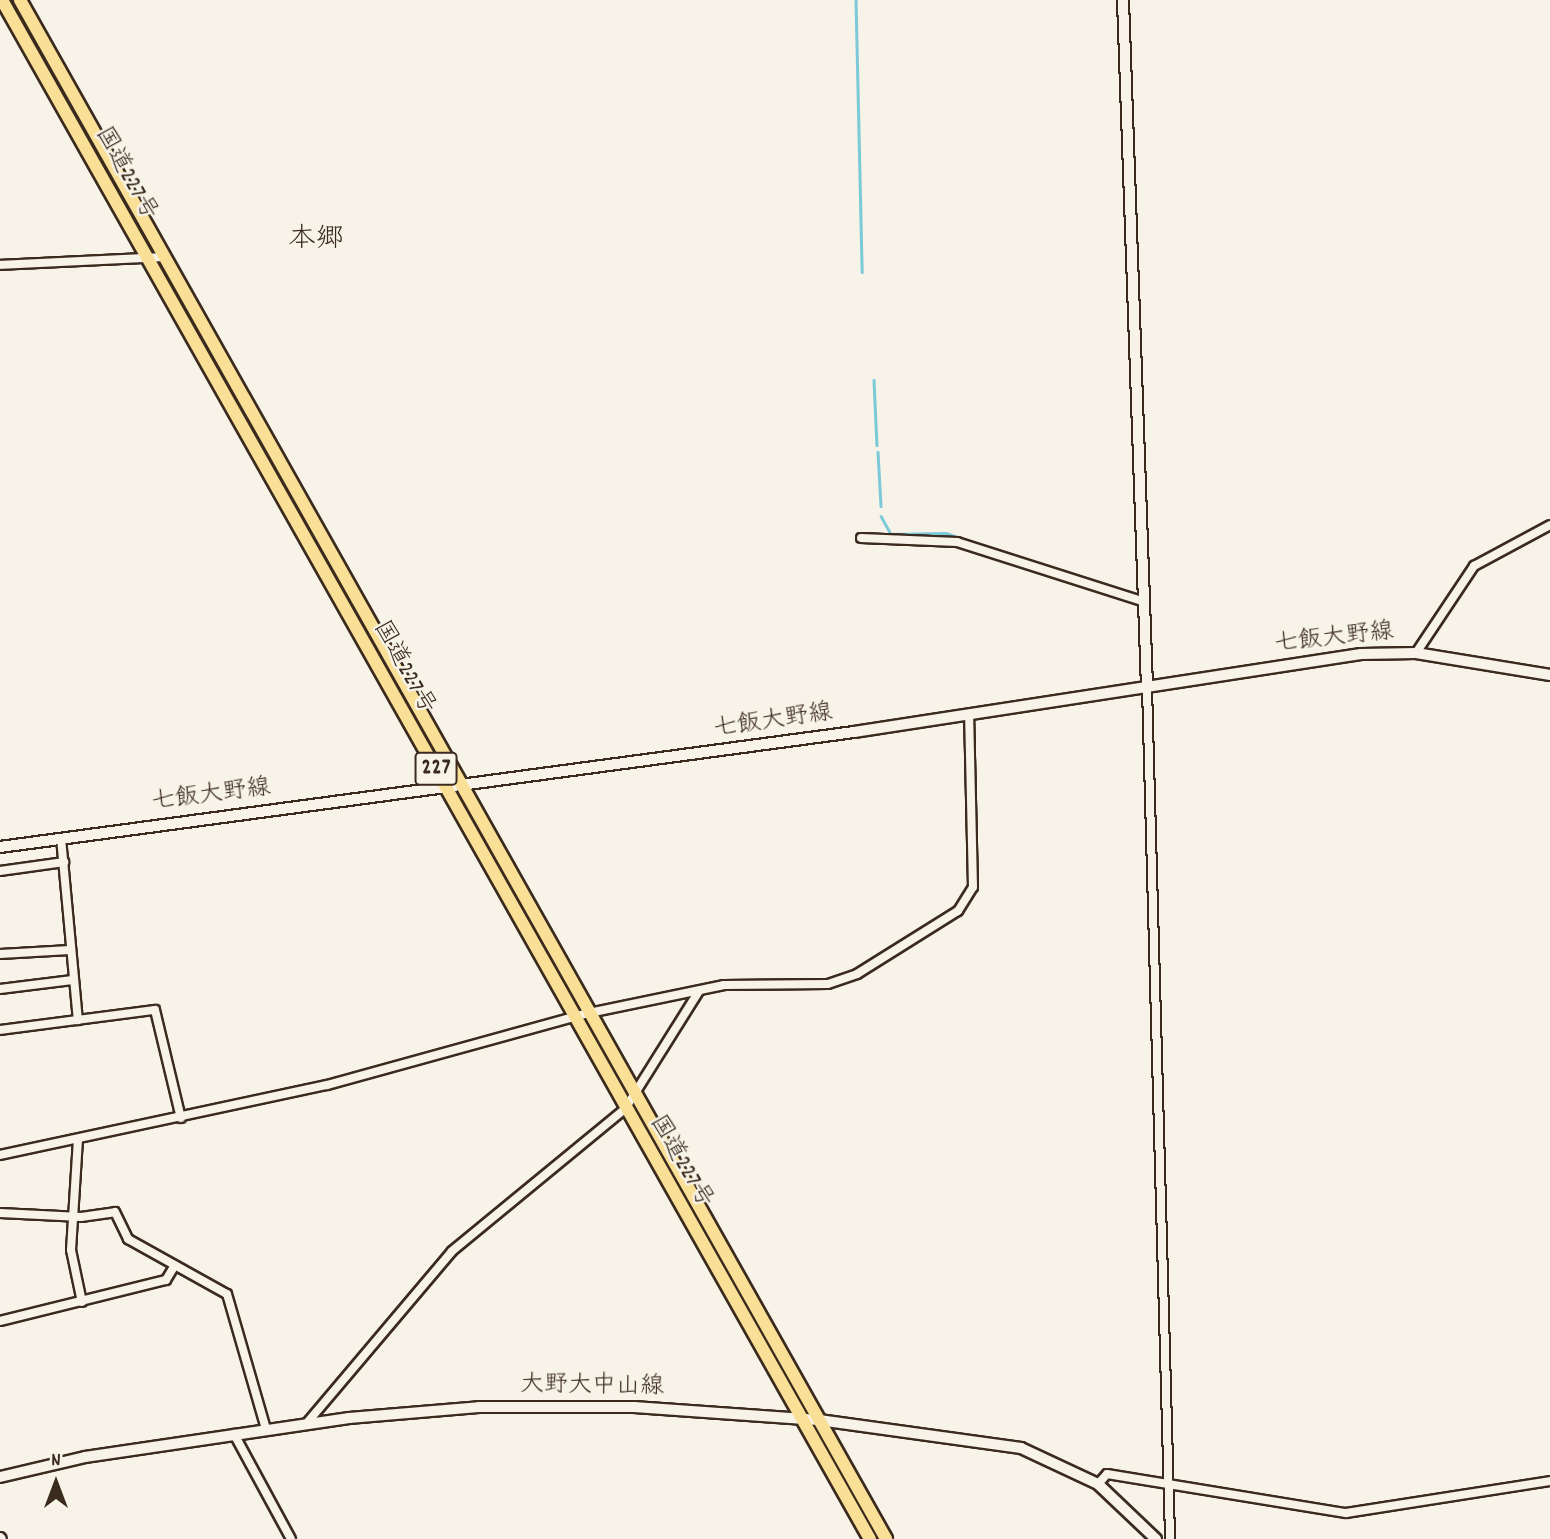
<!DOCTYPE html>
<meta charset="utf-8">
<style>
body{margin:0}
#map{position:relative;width:1550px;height:1539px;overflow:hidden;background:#f7f3e8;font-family:Dekko,"Klee One",sans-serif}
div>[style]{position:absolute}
.stream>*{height:2.5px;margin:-1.25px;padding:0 1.25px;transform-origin:1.25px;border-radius:1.25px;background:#7bc9d9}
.roads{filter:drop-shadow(2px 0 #3b2a1e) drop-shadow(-2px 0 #3b2a1e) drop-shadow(0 2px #3b2a1e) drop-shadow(0 -2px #3b2a1e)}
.minor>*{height:8px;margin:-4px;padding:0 4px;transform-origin:4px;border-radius:4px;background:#f7f3e8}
.tertiary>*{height:10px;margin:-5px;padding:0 5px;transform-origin:5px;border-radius:5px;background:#f7f3e8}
.secondary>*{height:10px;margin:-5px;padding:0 5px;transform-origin:5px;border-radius:5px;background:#f7f3e8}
.trunk>*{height:12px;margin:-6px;padding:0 6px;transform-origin:6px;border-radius:6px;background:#fadf96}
span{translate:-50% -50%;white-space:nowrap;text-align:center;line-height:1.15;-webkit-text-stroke:5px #f7f3e8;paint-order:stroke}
.shield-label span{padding:2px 5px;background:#f7f3e8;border:2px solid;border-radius:5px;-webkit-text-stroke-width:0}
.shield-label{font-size:23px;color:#3b2a1e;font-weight:700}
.street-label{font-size:24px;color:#3b2a1e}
.quarter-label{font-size:28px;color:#3b2a1e}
.north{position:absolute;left:21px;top:1448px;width:70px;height:70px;-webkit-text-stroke:5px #f7f3e8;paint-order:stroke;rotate:0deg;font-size:19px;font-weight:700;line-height:28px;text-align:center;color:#3b2a1e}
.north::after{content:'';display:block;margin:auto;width:24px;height:32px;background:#3b2a1e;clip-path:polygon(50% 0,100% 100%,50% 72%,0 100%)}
</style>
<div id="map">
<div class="stream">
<div style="left:856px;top:0;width:272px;rotate:88.7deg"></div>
<div style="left:874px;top:380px;width:65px;rotate:87.4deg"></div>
<div style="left:878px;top:452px;width:54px;rotate:86.8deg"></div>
<div style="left:881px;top:516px;width:21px;rotate:61deg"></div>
<div style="left:891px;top:534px;width:55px;rotate:-1deg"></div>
<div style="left:946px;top:533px;width:73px;rotate:19.2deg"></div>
</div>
<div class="roads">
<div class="minor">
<div style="left:0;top:265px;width:166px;rotate:-2.8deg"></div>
<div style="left:861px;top:538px;width:96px;rotate:2.4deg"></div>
<div style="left:957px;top:542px;width:194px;rotate:17.7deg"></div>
<div style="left:1416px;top:653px;width:105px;rotate:-56.3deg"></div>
<div style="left:1474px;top:566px;width:86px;rotate:-28.3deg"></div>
<div style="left:1147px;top:687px;width:852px;rotate:88.45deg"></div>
<div style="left:61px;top:838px;width:183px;rotate:84.7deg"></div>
<div style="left:0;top:871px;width:65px;rotate:-8deg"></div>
<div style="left:0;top:954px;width:70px;rotate:-3.3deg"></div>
<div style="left:0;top:989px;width:73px;rotate:-7.1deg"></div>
<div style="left:0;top:1030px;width:156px;rotate:-7.4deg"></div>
<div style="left:155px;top:1010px;width:111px;rotate:76.5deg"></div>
<div style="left:78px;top:1139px;width:111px;rotate:93.6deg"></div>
<div style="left:71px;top:1250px;width:53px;rotate:78.1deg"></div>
<div style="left:0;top:1155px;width:334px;rotate:-12.1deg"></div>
<div style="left:327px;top:1085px;width:272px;rotate:-15.4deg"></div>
<div style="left:589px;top:1013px;width:138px;rotate:-11.7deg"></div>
<div style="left:724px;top:985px;width:104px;rotate:-0.6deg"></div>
<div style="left:828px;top:984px;width:31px;rotate:-19deg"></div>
<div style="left:857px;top:974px;width:119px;rotate:-32deg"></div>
<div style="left:958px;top:911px;width:28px;rotate:-58deg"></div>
<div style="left:973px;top:887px;width:173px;rotate:-91.3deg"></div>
<div style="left:0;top:1213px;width:81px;rotate:2.8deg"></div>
<div style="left:81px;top:1217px;width:34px;rotate:-8deg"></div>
<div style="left:115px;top:1212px;width:30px;rotate:64deg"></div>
<div style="left:128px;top:1239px;width:113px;rotate:29.1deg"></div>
<div style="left:227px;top:1294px;width:141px;rotate:73.9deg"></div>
<div style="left:0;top:1321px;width:171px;rotate:-13.9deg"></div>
<div style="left:166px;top:1280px;width:17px;rotate:-59deg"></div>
<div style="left:306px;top:1424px;width:226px;rotate:-49.8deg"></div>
<div style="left:452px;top:1251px;width:224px;rotate:-39.4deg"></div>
<div style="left:625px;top:1109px;width:139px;rotate:-57.9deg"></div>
<div style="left:234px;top:1434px;width:119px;rotate:61.5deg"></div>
<div style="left:1098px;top:1484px;width:13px;rotate:-48deg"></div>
<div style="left:1107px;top:1474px;width:242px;rotate:9.3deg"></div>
<div style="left:1346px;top:1513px;width:206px;rotate:-8.9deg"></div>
</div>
<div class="tertiary">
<div style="left:1123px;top:0;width:687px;rotate:88deg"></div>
<div style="left:0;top:1538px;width:1px;rotate:45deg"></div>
</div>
<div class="secondary">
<div style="left:0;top:847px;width:862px;rotate:-7.67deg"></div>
<div style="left:854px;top:732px;width:513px;rotate:-8.75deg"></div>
<div style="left:1361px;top:654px;width:55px;rotate:-1deg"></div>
<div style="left:1416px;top:653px;width:136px;rotate:9.3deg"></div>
<div style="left:0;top:1477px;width:87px;rotate:-13.2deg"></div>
<div style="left:85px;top:1457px;width:267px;rotate:-8.4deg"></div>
<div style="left:349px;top:1418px;width:130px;rotate:-4.8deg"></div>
<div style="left:479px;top:1407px;width:155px"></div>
<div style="left:634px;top:1407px;width:185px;rotate:4deg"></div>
<div style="left:819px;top:1420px;width:204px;rotate:7.9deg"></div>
<div style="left:1021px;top:1448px;width:85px;rotate:25.1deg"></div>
<div style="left:1098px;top:1484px;width:80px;rotate:43.5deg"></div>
</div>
<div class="trunk">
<div style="left:2px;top:0;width:1767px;rotate:60.58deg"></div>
<div style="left:20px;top:0;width:1766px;rotate:60.63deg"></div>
</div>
</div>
<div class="shield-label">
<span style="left:436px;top:769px">227</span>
</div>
<div class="street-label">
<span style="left:125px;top:174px;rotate:61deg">国道227号</span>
<span style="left:1334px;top:639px;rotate:-6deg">七飯大野線</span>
<span style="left:403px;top:668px;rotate:61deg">国道227号</span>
<span style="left:773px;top:722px;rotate:-8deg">七飯大野線</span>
<span style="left:211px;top:796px;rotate:-7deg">七飯大野線</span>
<span style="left:680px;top:1162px;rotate:60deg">国道227号</span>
<span style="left:592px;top:1387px;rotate:1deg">大野大中山線</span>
</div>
<div class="quarter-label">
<span style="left:316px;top:241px">本郷</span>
</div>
<div class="north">N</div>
</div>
